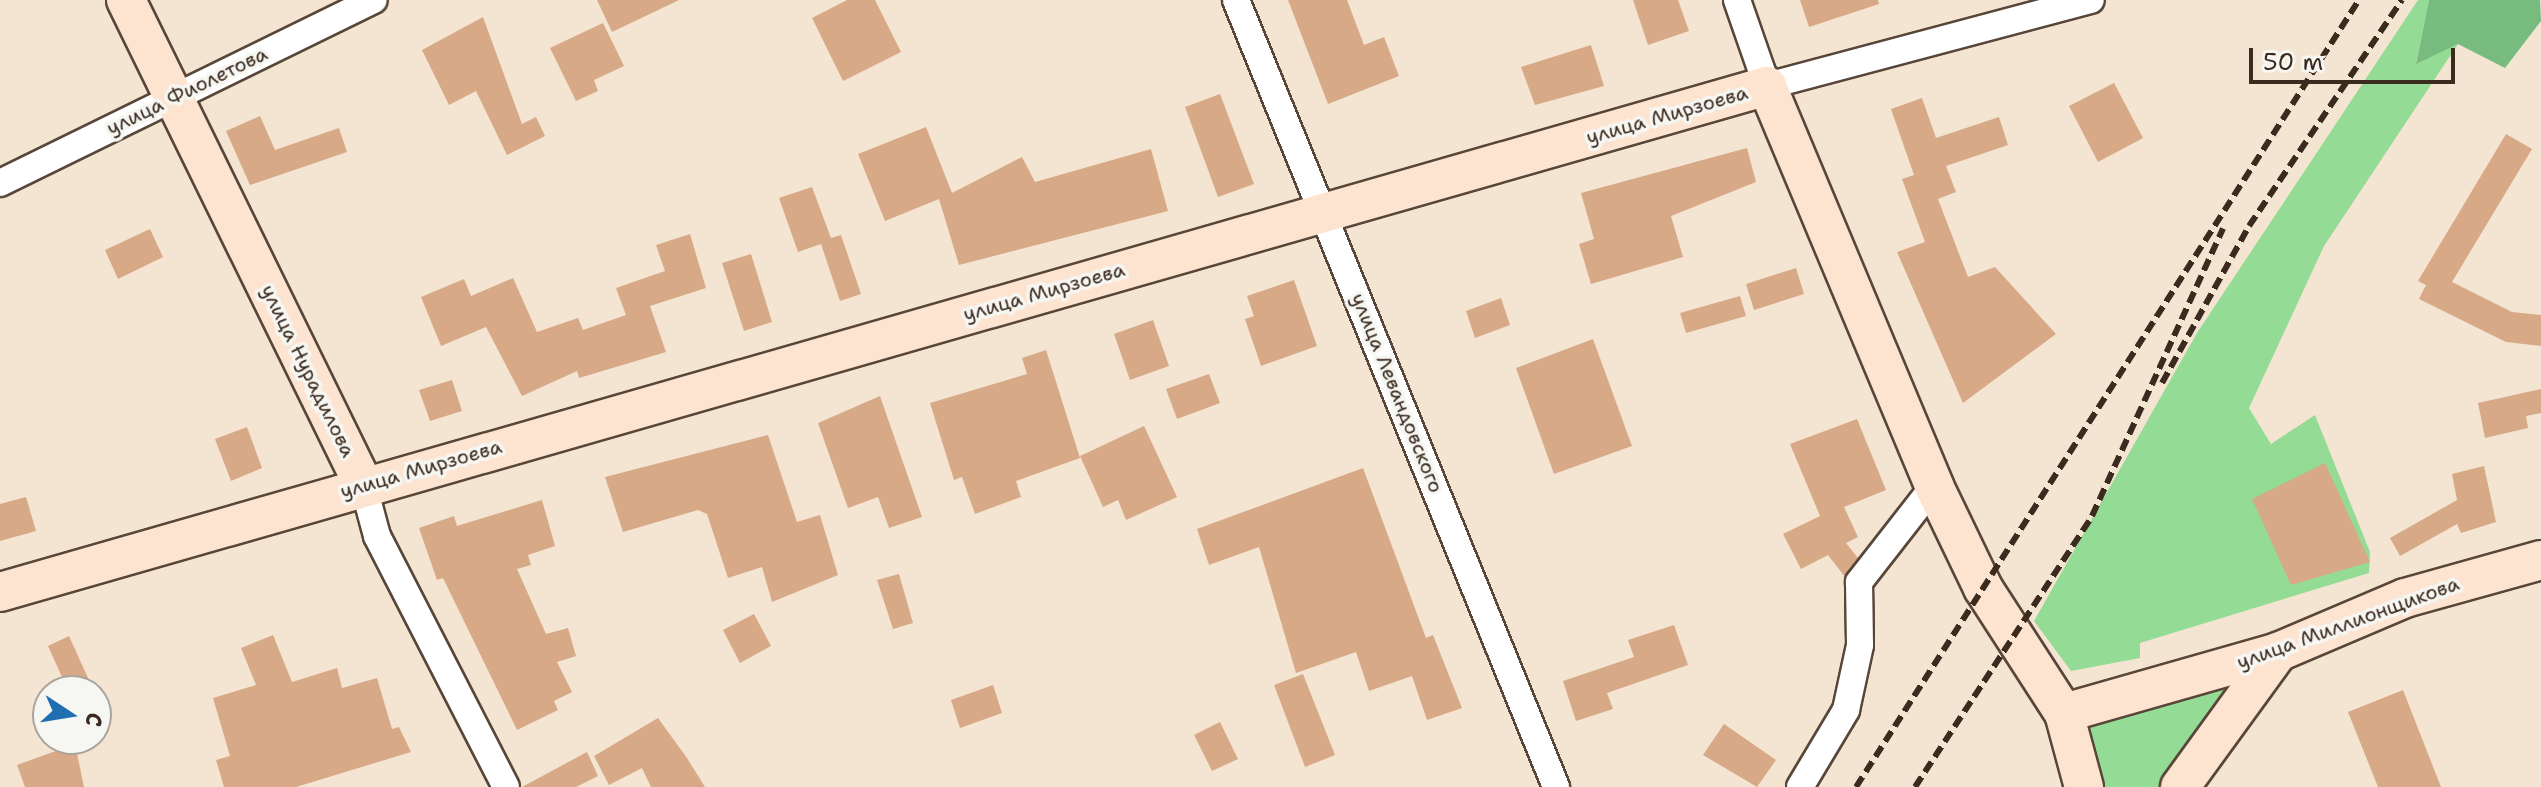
<!DOCTYPE html>
<meta charset="utf-8">
<style>
body{margin:0}
#map{position:relative;width:2541px;height:787px;overflow:hidden;background:#f4e5d2;font-family:"Shantell Sans",sans-serif}
div>[style]{position:absolute}
.green>*{inset:0;background:#94db96}
.forest>*{inset:0;background:#77bb7f}
.building>*{inset:0;background:#d7a987}
.roads{filter:drop-shadow(2px 0 #574639) drop-shadow(-2px 0 #574639) drop-shadow(0 2px #574639) drop-shadow(0 -2px #574639)}
.street>*{height:26px;margin:-13px;padding:0 13px;transform-origin:13px;border-radius:13px;background:#fff}
.secondary>*{height:38px;margin:-19px;padding:0 19px;transform-origin:19px;border-radius:19px;background:#fde4d1}
.rail>*{height:6px;margin-top:-3px;transform-origin:0;background:repeating-linear-gradient(90deg,#3b2a1e 0 12px,transparent 0 18px)}
span{translate:-50% -50%;white-space:nowrap;text-align:center;line-height:1.15;-webkit-text-stroke:7px #f6f6f2;paint-order:stroke}
.street-label{font-size:20px;color:#3b2a1e}
.north{position:absolute;left:32px;top:675px;width:80px;height:80px;box-sizing:border-box;background:#f6f6f2;border:2px solid #aba49d;border-radius:50%;rotate:102deg;font-size:22px;font-weight:700;line-height:32px;text-align:center;color:#3b2a1e}
.north::after{content:'';display:block;margin:auto;width:28px;height:36px;background:#1f6fb2;clip-path:polygon(50% 0,100% 100%,50% 72%,0 100%)}
.scale{position:absolute;left:2249px;top:48px;width:206px;height:36px;box-sizing:border-box;border:4px solid #3b2a1e;border-top:0;padding-left:10px;font-size:24px;line-height:28px;white-space:nowrap;color:#3b2a1e;-webkit-text-stroke:6px #f6f6f2;paint-order:stroke}
</style>
<div id="map">
<div class="green">
<div style="clip-path:polygon(2418px 0,2429px 0,2416px 63px,2458px 44px,2324px 246px,2249px 408px,2271px 444px,2315px 415px,2370px 552px,2369px 573px,2140px 643px,2140px 658px,2071px 671px,2034px 621px,2197px 333px)"></div>
<div style="clip-path:polygon(2278px 652px,2180px 787px,2084px 787px,2064px 713px)"></div>
</div>
<div class="forest">
<div style="clip-path:polygon(2429px 0,2540px 0,2541px 21px,2505px 68px,2458px 44px,2416px 64px)"></div>
</div>
<div class="building">
<div style="clip-path:polygon(597px 0,679px 0,612px 32px)"></div>
<div style="clip-path:polygon(847px 0,875px 0,901px 52px,843px 81px,812px 18px)"></div>
<div style="clip-path:polygon(1288px 0,1347px 0,1364px 45px,1384px 37px,1399px 76px,1328px 104px)"></div>
<div style="clip-path:polygon(1633px 0,1678px 0,1689px 31px,1648px 45px)"></div>
<div style="clip-path:polygon(1800px 0,1878px 0,1879px 4px,1809px 27px)"></div>
<div style="clip-path:polygon(483px 17px,522px 124px,536px 117px,545px 136px,507px 155px,476px 91px,449px 105px,422px 50px)"></div>
<div style="clip-path:polygon(603px 23px,624px 66px,594px 80px,598px 91px,576px 101px,550px 48px)"></div>
<div style="clip-path:polygon(1591px 45px,1604px 86px,1535px 105px,1521px 67px)"></div>
<div style="clip-path:polygon(2114px 83px,2143px 138px,2098px 162px,2069px 106px)"></div>
<div style="clip-path:polygon(1220px 94px,1254px 184px,1218px 197px,1185px 107px)"></div>
<div style="clip-path:polygon(1922px 98px,1936px 138px,1999px 117px,2008px 145px,1946px 166px,1956px 192px,1938px 199px,1968px 277px,1995px 267px,2056px 334px,1963px 403px,1897px 252px,1925px 242px,1902px 179px,1914px 175px,1891px 109px)"></div>
<div style="clip-path:polygon(260px 116px,275px 150px,339px 128px,347px 152px,250px 185px,226px 131px)"></div>
<div style="clip-path:polygon(926px 127px,952px 193px,1022px 157px,1035px 182px,1151px 149px,1168px 211px,959px 265px,939px 199px,885px 221px,858px 154px)"></div>
<div style="clip-path:polygon(2506px 134px,2532px 149px,2452px 282px,2512px 312px,2541px 315px,2541px 346px,2506px 342px,2419px 299px,2426px 285px,2418px 281px)"></div>
<div style="clip-path:polygon(1747px 148px,1756px 182px,1671px 216px,1683px 257px,1591px 284px,1579px 244px,1594px 239px,1581px 193px)"></div>
<div style="clip-path:polygon(812px 187px,831px 238px,841px 235px,861px 294px,840px 301px,821px 244px,798px 252px,779px 198px)"></div>
<div style="clip-path:polygon(150px 229px,163px 257px,118px 279px,105px 250px)"></div>
<div style="clip-path:polygon(690px 234px,706px 288px,650px 306px,666px 352px,579px 378px,577px 371px,522px 396px,486px 327px,441px 346px,421px 297px,464px 279px,471px 296px,513px 278px,537px 332px,578px 318px,583px 330px,626px 315px,616px 288px,665px 271px,656px 245px)"></div>
<div style="clip-path:polygon(751px 254px,772px 322px,744px 331px,722px 263px)"></div>
<div style="clip-path:polygon(1796px 268px,1804px 294px,1754px 310px,1746px 284px)"></div>
<div style="clip-path:polygon(1294px 280px,1317px 346px,1261px 366px,1245px 319px,1254px 316px,1247px 296px)"></div>
<div style="clip-path:polygon(1740px 296px,1746px 316px,1686px 333px,1680px 313px)"></div>
<div style="clip-path:polygon(1501px 298px,1510px 325px,1475px 338px,1466px 311px)"></div>
<div style="clip-path:polygon(1153px 320px,1169px 366px,1130px 380px,1114px 334px)"></div>
<div style="clip-path:polygon(1593px 339px,1632px 446px,1554px 474px,1516px 368px)"></div>
<div style="clip-path:polygon(1046px 350px,1080px 458px,1016px 481px,1021px 497px,975px 514px,962px 477px,954px 480px,930px 403px,1027px 374px,1022px 358px)"></div>
<div style="clip-path:polygon(1209px 374px,1220px 403px,1177px 419px,1166px 389px)"></div>
<div style="clip-path:polygon(452px 380px,462px 411px,430px 421px,419px 390px)"></div>
<div style="clip-path:polygon(2541px 389px,2541px 413px,2526px 416px,2528px 428px,2485px 438px,2478px 403px)"></div>
<div style="clip-path:polygon(880px 396px,922px 517px,889px 528px,878px 497px,848px 508px,818px 423px)"></div>
<div style="clip-path:polygon(1857px 419px,1886px 490px,1844px 507px,1858px 537px,1846px 543px,1858px 558px,1845px 577px,1828px 555px,1801px 569px,1783px 534px,1820px 516px,1790px 444px)"></div>
<div style="clip-path:polygon(1144px 426px,1177px 497px,1126px 520px,1118px 500px,1103px 507px,1080px 456px)"></div>
<div style="clip-path:polygon(247px 427px,262px 468px,231px 481px,215px 439px)"></div>
<div style="clip-path:polygon(768px 435px,797px 522px,820px 515px,838px 575px,772px 602px,762px 567px,728px 578px,707px 514px,698px 510px,623px 532px,605px 477px)"></div>
<div style="clip-path:polygon(2325px 463px,2370px 562px,2291px 585px,2252px 499px)"></div>
<div style="clip-path:polygon(2484px 466px,2496px 522px,2461px 533px,2457px 524px,2400px 556px,2390px 538px,2457px 500px,2452px 474px)"></div>
<div style="clip-path:polygon(1363px 468px,1426px 638px,1433px 635px,1462px 708px,1427px 720px,1412px 676px,1369px 691px,1356px 652px,1296px 673px,1259px 547px,1209px 565px,1197px 529px)"></div>
<div style="clip-path:polygon(26px 497px,36px 531px,0 541px,0 504px)"></div>
<div style="clip-path:polygon(542px 500px,555px 546px,528px 555px,531px 565px,517px 569px,546px 634px,568px 628px,576px 656px,557px 662px,572px 692px,554px 701px,558px 710px,517px 730px,443px 578px,437px 580px,419px 528px,454px 516px,457px 526px)"></div>
<div style="clip-path:polygon(899px 574px,913px 623px,893px 629px,877px 580px)"></div>
<div style="clip-path:polygon(754px 614px,771px 646px,740px 663px,723px 630px)"></div>
<div style="clip-path:polygon(1674px 625px,1688px 665px,1607px 693px,1613px 709px,1576px 721px,1563px 681px,1634px 657px,1628px 640px)"></div>
<div style="clip-path:polygon(273px 635px,292px 682px,337px 668px,342px 688px,377px 678px,392px 729px,399px 727px,411px 752px,296px 787px,224px 787px,216px 760px,230px 756px,213px 698px,256px 685px,241px 648px)"></div>
<div style="clip-path:polygon(69px 636px,88px 678px,67px 688px,48px 646px)"></div>
<div style="clip-path:polygon(1303px 674px,1335px 755px,1305px 767px,1274px 685px)"></div>
<div style="clip-path:polygon(993px 685px,1002px 713px,960px 728px,951px 700px)"></div>
<div style="clip-path:polygon(2403px 690px,2441px 787px,2378px 787px,2348px 712px)"></div>
<div style="clip-path:polygon(658px 718px,687px 758px,705px 787px,651px 787px,642px 768px,609px 785px,594px 756px)"></div>
<div style="clip-path:polygon(1220px 722px,1238px 759px,1212px 771px,1194px 735px)"></div>
<div style="clip-path:polygon(1724px 724px,1776px 760px,1757px 787px,1703px 755px)"></div>
<div style="clip-path:polygon(75px 744px,84px 787px,25px 787px,17px 765px)"></div>
<div style="clip-path:polygon(587px 752px,598px 776px,576px 787px,522px 787px)"></div>
</div>
<div class="roads">
<div class="street">
<div style="left:1236px;top:0;width:850px;rotate:67.87deg"></div>
<div style="left:1737px;top:0;width:91px;rotate:70.8deg"></div>
<div style="left:1767px;top:86px;width:335px;rotate:-14.9deg"></div>
<div style="left:0;top:183px;width:416px;rotate:-26.1deg"></div>
<div style="left:363px;top:484px;width:54px;rotate:74.9deg"></div>
<div style="left:377px;top:536px;width:282px;rotate:62.8deg"></div>
<div style="left:1800px;top:787px;width:90px;rotate:-59.1deg"></div>
<div style="left:1846px;top:710px;width:66px;rotate:-77.8deg"></div>
<div style="left:1860px;top:645px;width:63px;rotate:-90.9deg"></div>
<div style="left:1859px;top:582px;width:122px;rotate:-52deg"></div>
</div>
<div class="secondary">
<div style="left:126px;top:0;width:539px;rotate:63.91deg"></div>
<div style="left:0;top:592px;width:1838px;rotate:-15.98deg"></div>
<div style="left:1767px;top:86px;width:433px;rotate:67.3deg"></div>
<div style="left:1934px;top:486px;width:113px;rotate:64.3deg"></div>
<div style="left:1983px;top:588px;width:149px;rotate:57.1deg"></div>
<div style="left:2064px;top:713px;width:77px;rotate:74.9deg"></div>
<div style="left:2064px;top:713px;width:223px;rotate:-15.9deg"></div>
<div style="left:2278px;top:652px;width:138px;rotate:-23deg"></div>
<div style="left:2405px;top:598px;width:141px;rotate:-15.6deg"></div>
<div style="left:2180px;top:787px;width:167px;rotate:-54deg"></div>
</div>
</div>
<div class="rail">
<div style="left:2162px;top:383px;width:179px;rotate:-61deg"></div>
<div style="left:2249px;top:226px;width:273px;rotate:-55.9deg"></div>
<div style="left:1856px;top:787px;width:934px;rotate:-57.42deg"></div>
<div style="left:1915px;top:787px;width:324px;rotate:-56.8deg"></div>
<div style="left:2092px;top:516px;width:316px;rotate:-65.5deg"></div>
</div>
<div class="street-label">
<span style="left:187px;top:91px;rotate:-26deg">улица Фиолетова</span>
<span style="left:1667px;top:115px;rotate:-16deg">улица Мирзоева</span>
<span style="left:1044px;top:292px;rotate:-16deg">улица Мирзоева</span>
<span style="left:308px;top:371px;rotate:64deg">улица Нурадилова</span>
<span style="left:1397px;top:393px;rotate:68deg">улица Левандовского</span>
<span style="left:421px;top:469px;rotate:-16deg">улица Мирзоева</span>
<span style="left:2348px;top:623px;rotate:-20deg">улица Миллионщикова</span>
</div>
<div class="north">С</div>
<div class="scale">50 m</div>
</div>
